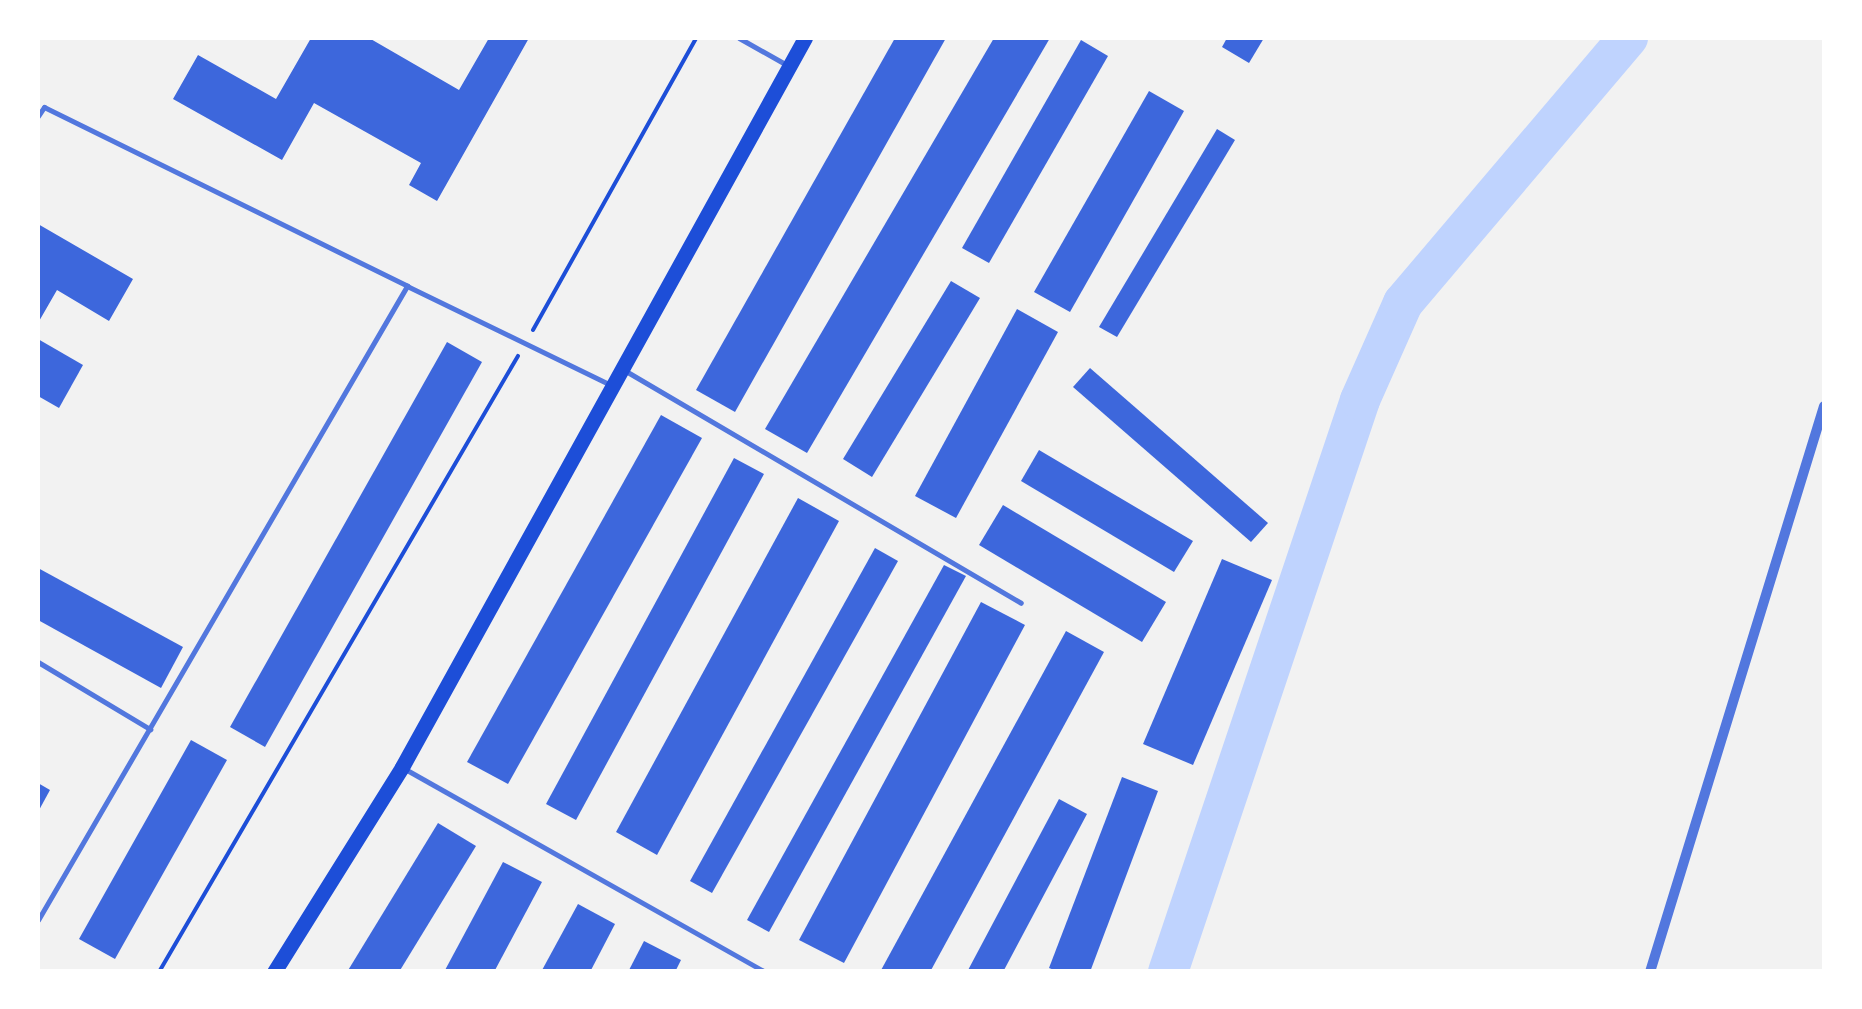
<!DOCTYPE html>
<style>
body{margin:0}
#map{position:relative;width:1862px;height:1009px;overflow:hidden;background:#f2f2f2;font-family:Spectral,serif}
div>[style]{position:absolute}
.river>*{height:40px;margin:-20px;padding:0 20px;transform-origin:20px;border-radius:20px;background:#bfd3fe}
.building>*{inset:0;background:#3d67dc}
.path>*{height:4px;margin:-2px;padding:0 2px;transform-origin:2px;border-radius:2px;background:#1d4ed8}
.service>*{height:5px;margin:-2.5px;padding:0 2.5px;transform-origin:2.5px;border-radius:2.5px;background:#5277de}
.minor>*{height:10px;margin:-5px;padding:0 5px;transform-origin:5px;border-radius:5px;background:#5277de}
.primary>*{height:15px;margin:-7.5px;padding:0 7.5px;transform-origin:7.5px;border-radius:7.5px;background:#1d4ed8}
span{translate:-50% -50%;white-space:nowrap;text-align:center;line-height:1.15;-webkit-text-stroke:10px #fff;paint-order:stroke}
.frame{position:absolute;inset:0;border:40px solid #fff;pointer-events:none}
</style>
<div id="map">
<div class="river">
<div style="left:1168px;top:972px;width:603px;rotate:-71.44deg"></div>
<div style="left:1360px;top:400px;width:106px;rotate:-66.1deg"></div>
<div style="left:1403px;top:303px;width:348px;rotate:-49.7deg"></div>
</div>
<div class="building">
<div style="clip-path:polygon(311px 38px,369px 38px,459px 90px,489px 38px,529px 38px,437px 201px,409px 185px,421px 163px,314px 103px,282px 160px,173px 99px,198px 55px,276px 99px)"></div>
<div style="clip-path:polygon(895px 38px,946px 38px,735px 412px,696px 390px)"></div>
<div style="clip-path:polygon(994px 38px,1050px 38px,807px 453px,765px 429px)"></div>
<div style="clip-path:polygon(1227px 38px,1264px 38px,1249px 63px,1222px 47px)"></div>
<div style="clip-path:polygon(1081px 40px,1108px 56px,989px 263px,962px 248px)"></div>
<div style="clip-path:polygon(1149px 91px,1184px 111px,1070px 312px,1034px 292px)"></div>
<div style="clip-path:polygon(1217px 129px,1235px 140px,1117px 337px,1099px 327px)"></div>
<div style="clip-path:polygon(38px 224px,133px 279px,109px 321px,57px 290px,38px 323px)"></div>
<div style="clip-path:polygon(951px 281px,980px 298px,872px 477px,843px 459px)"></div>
<div style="clip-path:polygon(1017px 309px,1058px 332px,956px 518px,915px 496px)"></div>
<div style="clip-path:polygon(38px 339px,83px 365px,59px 408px,38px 396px)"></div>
<div style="clip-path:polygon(447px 342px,482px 362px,265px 747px,230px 727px)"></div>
<div style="clip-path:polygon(1090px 368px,1268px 523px,1251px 542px,1073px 387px)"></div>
<div style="clip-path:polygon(661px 415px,702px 438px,508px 784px,467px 762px)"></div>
<div style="clip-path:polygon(1039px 450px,1193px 541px,1174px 572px,1021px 481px)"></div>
<div style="clip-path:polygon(734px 458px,764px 474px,576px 820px,546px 804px)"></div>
<div style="clip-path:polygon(798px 498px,839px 521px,657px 855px,616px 832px)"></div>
<div style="clip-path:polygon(1003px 505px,1166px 602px,1142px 642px,979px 545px)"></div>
<div style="clip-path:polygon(875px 548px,898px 561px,712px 893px,690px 881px)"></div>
<div style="clip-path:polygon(1222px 559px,1272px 580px,1193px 765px,1143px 744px)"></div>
<div style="clip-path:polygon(944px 565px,966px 576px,769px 932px,747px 920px)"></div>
<div style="clip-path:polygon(38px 568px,183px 647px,161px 688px,38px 620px)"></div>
<div style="clip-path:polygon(981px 602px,1025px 625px,844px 963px,799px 940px)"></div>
<div style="clip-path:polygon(1066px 631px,1104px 652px,930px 972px,880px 972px)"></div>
<div style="clip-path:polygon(191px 740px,227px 760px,115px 959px,79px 939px)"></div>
<div style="clip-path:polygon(1122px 777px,1158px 791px,1090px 972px,1059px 972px,1049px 968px)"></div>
<div style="clip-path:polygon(38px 783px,50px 790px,38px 812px)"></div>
<div style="clip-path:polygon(1059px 799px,1087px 814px,1003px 972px,967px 972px)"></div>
<div style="clip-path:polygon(438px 823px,476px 846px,399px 972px,347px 972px)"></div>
<div style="clip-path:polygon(503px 862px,542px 882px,494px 972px,444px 972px)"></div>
<div style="clip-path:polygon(578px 904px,615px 924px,590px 972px,541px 972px)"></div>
<div style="clip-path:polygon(644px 941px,681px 960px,675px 972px,628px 972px)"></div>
</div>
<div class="path">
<div style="left:533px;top:330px;width:334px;rotate:-60.8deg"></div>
<div style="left:159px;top:972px;width:713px;rotate:-59.77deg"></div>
</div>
<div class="service">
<div style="left:739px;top:38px;width:55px;rotate:29.4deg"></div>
<div style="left:38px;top:116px;width:11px;rotate:-56deg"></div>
<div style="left:44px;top:107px;width:405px;rotate:26.2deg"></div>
<div style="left:624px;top:370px;width:460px;rotate:30.4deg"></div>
<div style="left:38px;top:662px;width:131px;rotate:30.9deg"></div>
<div style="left:405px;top:769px;width:414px;rotate:29.4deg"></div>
<div style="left:38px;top:920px;width:734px;rotate:-59.8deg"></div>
<div style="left:407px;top:286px;width:222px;rotate:25.9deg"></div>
</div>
<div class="minor">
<div style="left:1650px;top:972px;width:592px;rotate:-72.91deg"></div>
</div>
<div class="primary">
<div style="left:274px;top:972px;width:242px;rotate:-58deg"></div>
<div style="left:402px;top:767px;width:833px;rotate:-61.07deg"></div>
</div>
<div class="frame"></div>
</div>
